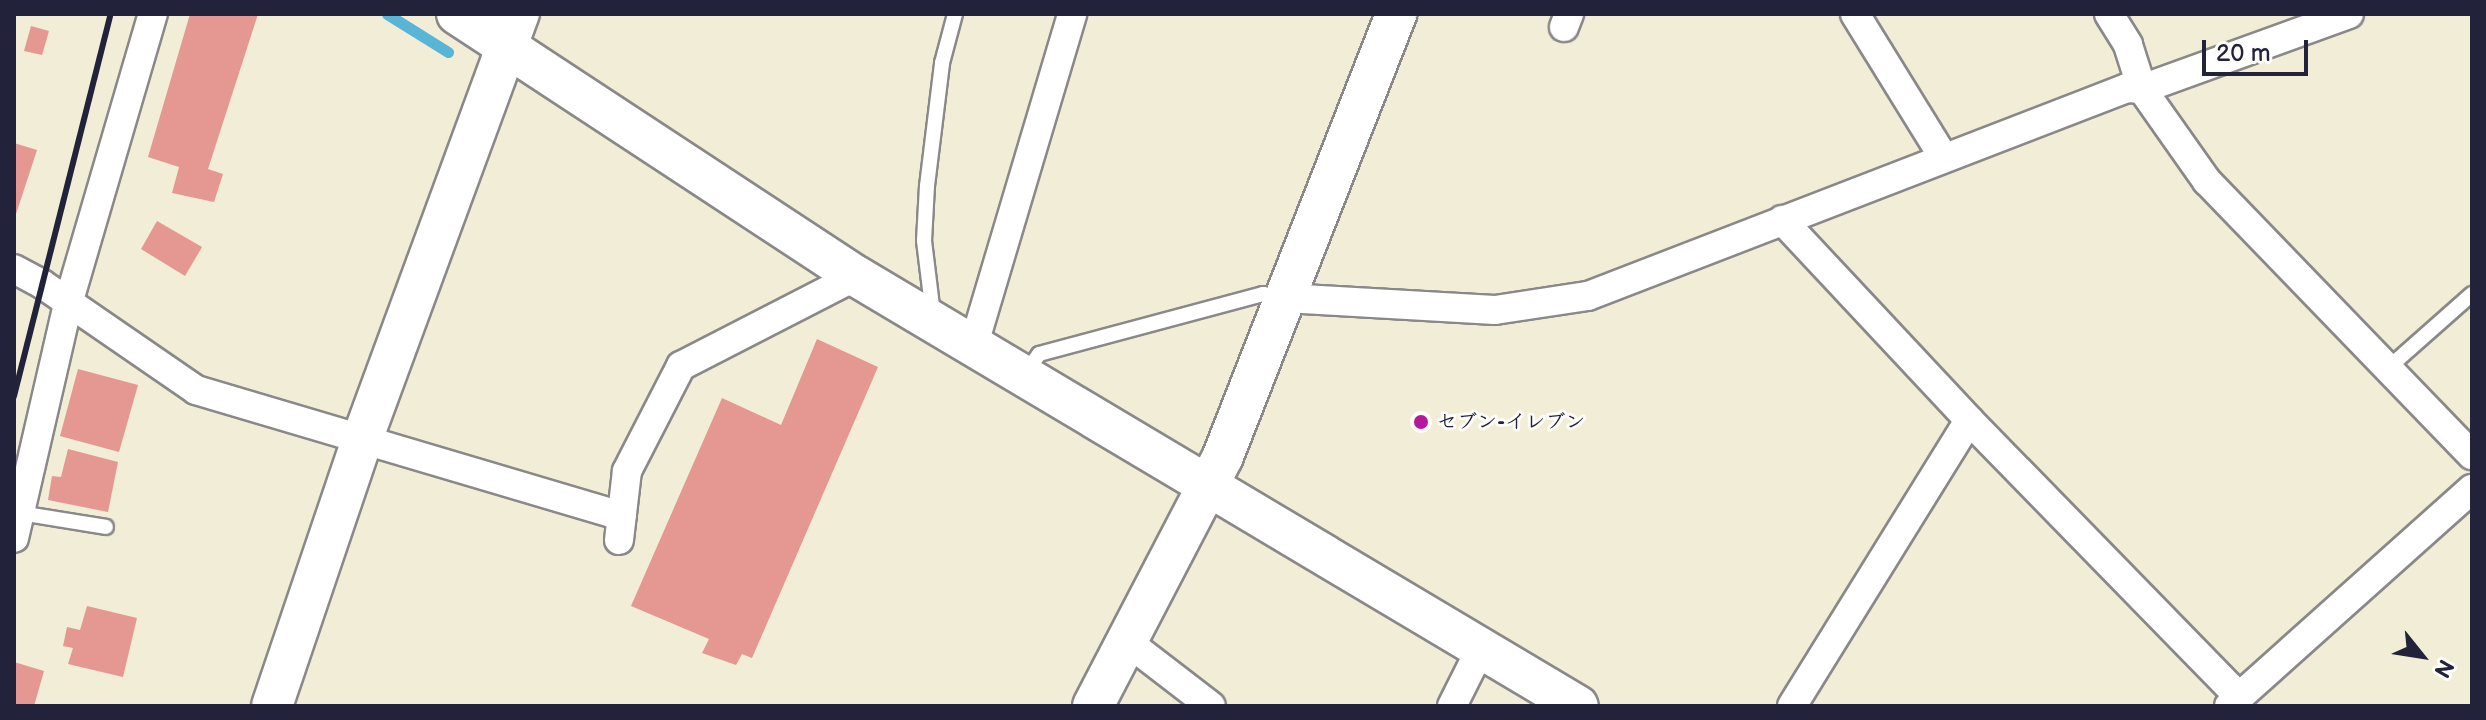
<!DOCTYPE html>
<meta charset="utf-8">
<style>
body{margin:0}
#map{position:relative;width:2486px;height:720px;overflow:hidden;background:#f1edd6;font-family:"Balsamiq Sans","Klee One",sans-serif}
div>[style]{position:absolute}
.stream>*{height:11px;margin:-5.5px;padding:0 5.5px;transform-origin:5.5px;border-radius:5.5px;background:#58b5d6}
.building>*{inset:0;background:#e59791}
.roads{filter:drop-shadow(2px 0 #8a8888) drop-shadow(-2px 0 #8a8888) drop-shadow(0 2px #8a8888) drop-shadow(0 -2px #8a8888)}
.lane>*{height:14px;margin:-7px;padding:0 7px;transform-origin:7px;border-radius:7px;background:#fff}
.street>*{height:28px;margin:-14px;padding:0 14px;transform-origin:14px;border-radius:14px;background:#fff}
.secondary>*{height:40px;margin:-20px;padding:0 20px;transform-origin:20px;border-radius:20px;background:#fff}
.rail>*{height:6px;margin:-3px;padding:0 3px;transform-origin:3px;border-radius:3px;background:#22223b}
.dots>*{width:22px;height:22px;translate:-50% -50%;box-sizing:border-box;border:4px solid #fdfcf7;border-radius:50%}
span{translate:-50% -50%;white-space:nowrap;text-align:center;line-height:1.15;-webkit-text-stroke:6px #fdfcf7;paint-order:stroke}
.poi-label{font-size:20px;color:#22223b;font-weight:700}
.left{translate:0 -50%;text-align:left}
.frame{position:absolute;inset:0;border:16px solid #22223b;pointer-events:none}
.north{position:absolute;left:2382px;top:616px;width:80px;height:80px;-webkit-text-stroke:6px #fdfcf7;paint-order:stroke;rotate:120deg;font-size:22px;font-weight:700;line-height:32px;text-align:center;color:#22223b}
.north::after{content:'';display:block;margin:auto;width:28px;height:36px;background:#22223b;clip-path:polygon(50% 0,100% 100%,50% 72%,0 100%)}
.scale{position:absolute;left:2202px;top:40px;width:106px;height:36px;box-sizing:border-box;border:4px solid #22223b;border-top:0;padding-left:10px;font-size:24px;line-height:28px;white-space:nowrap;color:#22223b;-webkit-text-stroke:6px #fdfcf7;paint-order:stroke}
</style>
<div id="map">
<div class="stream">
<div style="left:387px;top:14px;width:72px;rotate:31.9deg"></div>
</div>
<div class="building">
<div style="clip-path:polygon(190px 14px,258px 14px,208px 169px,223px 174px,214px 202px,172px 193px,179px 167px,148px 157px)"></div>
<div style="clip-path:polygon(31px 26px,49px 31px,42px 55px,24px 51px)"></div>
<div style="clip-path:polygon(14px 143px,37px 150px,16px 214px,14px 214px)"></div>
<div style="clip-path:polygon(157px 221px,202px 247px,185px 276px,141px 249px)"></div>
<div style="clip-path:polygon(817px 339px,878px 367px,752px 658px,742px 654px,736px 665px,702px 653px,709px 639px,631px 606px,722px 398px,781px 425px)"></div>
<div style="clip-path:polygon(78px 369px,138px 385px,119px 452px,60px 436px)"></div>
<div style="clip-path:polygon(68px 449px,118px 462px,108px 512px,48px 500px,52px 476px,61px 477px)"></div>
<div style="clip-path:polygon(87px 606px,137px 618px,123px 677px,68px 664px,73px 648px,63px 646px,67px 627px,80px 630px)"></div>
<div style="clip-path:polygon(14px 662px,44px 671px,34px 706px,14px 704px)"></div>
</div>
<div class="roads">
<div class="lane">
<div style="left:933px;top:314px;width:74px;rotate:-97deg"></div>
<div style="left:924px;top:241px;width:55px;rotate:-86.9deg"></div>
<div style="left:927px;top:186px;width:124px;rotate:-83deg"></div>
<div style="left:942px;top:63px;width:51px;rotate:-75.1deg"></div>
<div style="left:2388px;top:368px;width:112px;rotate:-41.4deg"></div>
<div style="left:1024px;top:375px;width:26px;rotate:-54deg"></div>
<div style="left:1039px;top:354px;width:232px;rotate:-15deg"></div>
<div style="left:1263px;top:294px;width:17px;rotate:10deg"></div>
<div style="left:20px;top:513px;width:87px;rotate:9.2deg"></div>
</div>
<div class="street">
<div style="left:1855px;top:14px;width:169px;rotate:58.3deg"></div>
<div style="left:2109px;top:14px;width:36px;rotate:58deg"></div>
<div style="left:2128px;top:45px;width:46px;rotate:72.3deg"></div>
<div style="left:2142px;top:89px;width:113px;rotate:54.8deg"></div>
<div style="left:2207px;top:181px;width:381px;rotate:46deg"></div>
<div style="left:1564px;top:27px;width:14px;rotate:-69deg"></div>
<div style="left:1782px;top:220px;width:274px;rotate:46.9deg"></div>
<div style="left:1969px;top:420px;width:385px;rotate:45.7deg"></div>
<div style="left:14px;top:269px;width:32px;rotate:28deg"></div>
<div style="left:42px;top:284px;width:187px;rotate:34.5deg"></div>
<div style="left:196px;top:390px;width:444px;rotate:16.5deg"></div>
<div style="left:1285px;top:298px;width:210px;rotate:3.3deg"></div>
<div style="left:1495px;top:310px;width:94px;rotate:-8.6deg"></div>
<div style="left:1588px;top:296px;width:578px;rotate:-21.1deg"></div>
<div style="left:2127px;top:88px;width:15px;rotate:4deg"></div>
<div style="left:2142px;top:89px;width:220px;rotate:-19.9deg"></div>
<div style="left:973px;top:347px;width:347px;rotate:-73.4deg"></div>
<div style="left:14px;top:538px;width:240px;rotate:-77deg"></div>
<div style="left:68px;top:304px;width:302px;rotate:-73.7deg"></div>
<div style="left:619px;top:540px;width:69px;rotate:-83.4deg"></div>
<div style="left:627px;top:471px;width:118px;rotate:-62.8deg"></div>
<div style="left:681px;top:366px;width:197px;rotate:-27.2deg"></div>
<div style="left:1125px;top:640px;width:108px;rotate:37.5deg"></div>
<div style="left:1452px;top:706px;width:63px;rotate:-63.4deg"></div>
<div style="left:1792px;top:706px;width:336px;rotate:-58.2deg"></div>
<div style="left:2229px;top:706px;width:326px;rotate:-41.8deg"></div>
</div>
<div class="secondary">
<div style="left:457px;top:14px;width:477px;rotate:33.3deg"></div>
<div style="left:856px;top:276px;width:840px;rotate:30.78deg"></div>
<div style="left:272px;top:706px;width:284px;rotate:-71.3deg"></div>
<div style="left:363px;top:437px;width:451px;rotate:-69.8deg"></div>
<div style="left:1093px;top:706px;width:282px;rotate:-62.5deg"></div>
<div style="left:1223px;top:456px;width:475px;rotate:-68.6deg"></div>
</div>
</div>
<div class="rail">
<div style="left:14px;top:396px;width:394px;rotate:-75.8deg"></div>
</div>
<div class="dots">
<div style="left:1421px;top:422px;background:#b5179e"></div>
</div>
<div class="poi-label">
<span class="left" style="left:1437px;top:422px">セブン-イレブン</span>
</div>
<div class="frame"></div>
<div class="north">N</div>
<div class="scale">20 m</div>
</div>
